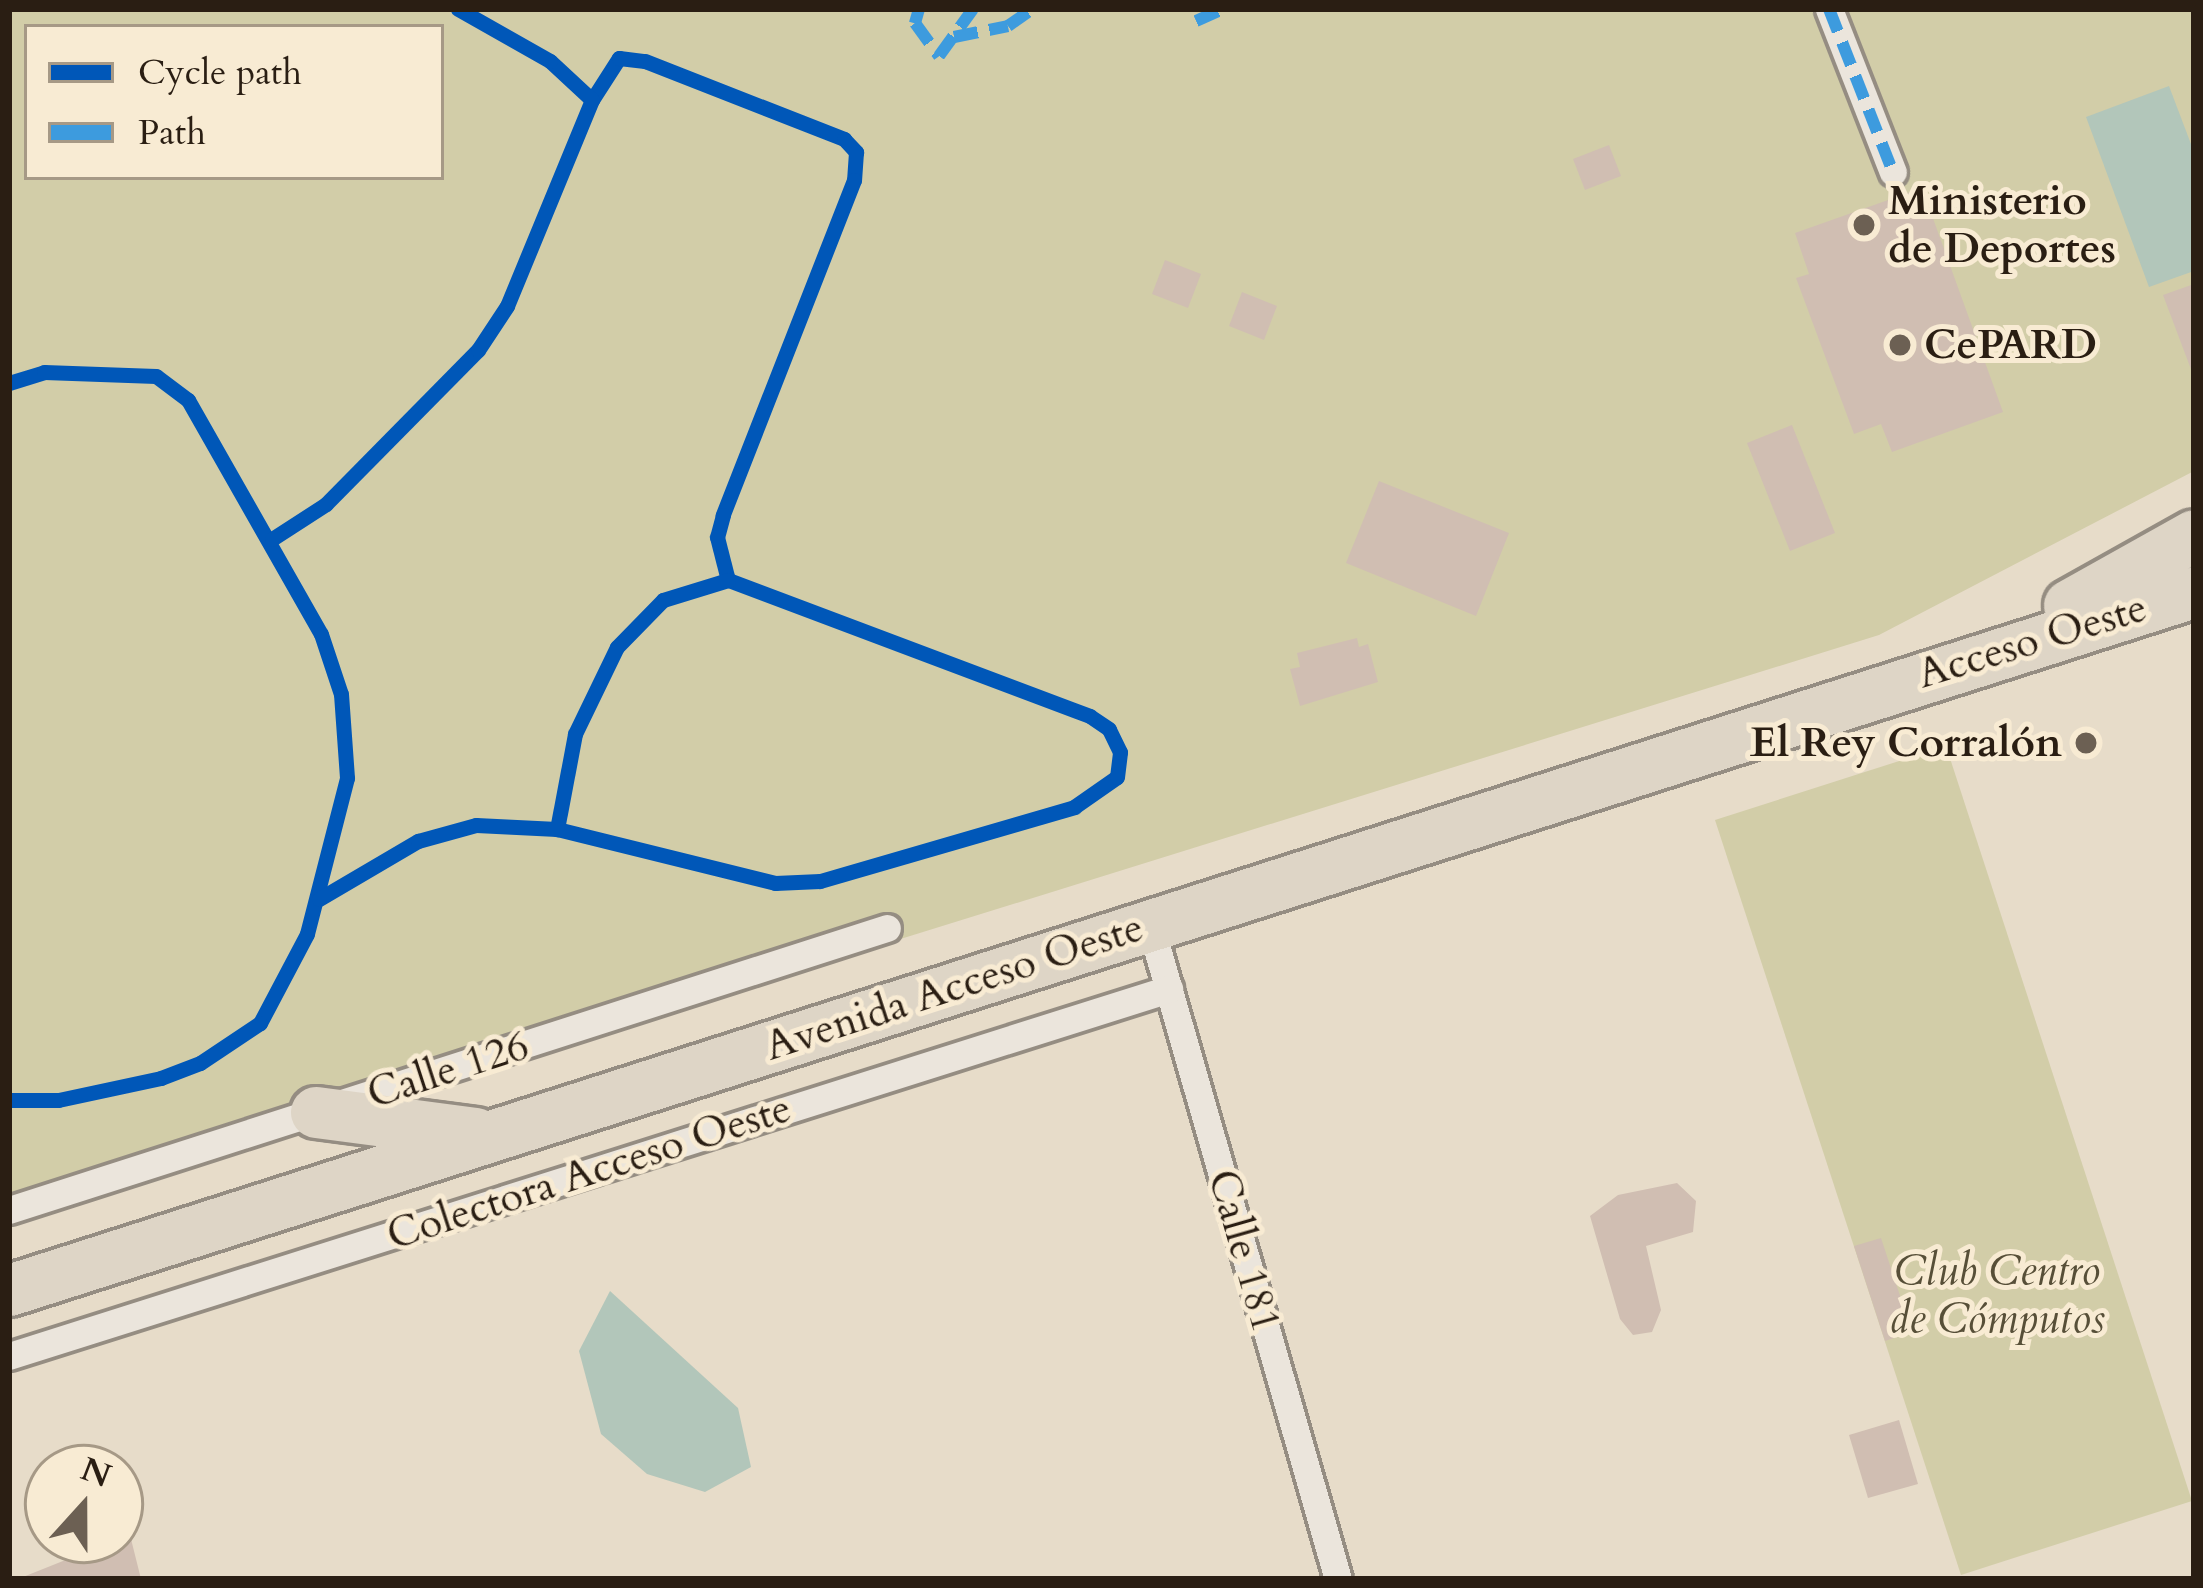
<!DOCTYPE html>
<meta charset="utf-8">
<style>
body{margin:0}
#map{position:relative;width:2203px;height:1588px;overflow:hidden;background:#e7dcc9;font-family:Cardo,serif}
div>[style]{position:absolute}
.green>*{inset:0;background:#d2cda8}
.water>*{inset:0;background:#b2c6ba}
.building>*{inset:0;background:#d0beb2}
.roads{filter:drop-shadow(3px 0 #958d82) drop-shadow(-3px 0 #958d82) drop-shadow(0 3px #958d82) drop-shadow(0 -3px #958d82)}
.street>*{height:27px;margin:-13.5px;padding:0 13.5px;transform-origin:13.5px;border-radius:13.5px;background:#ebe5dc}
.highway>*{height:51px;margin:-25.5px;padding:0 25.5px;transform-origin:25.5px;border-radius:25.5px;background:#ded5c6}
.quiet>*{height:12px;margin-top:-6px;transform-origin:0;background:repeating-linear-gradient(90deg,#3d9bde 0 24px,transparent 0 36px)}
.cycleway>*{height:15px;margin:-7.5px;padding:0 7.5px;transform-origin:7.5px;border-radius:7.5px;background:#0057b8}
.dots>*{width:33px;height:33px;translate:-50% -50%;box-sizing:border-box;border:6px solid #f8ebd3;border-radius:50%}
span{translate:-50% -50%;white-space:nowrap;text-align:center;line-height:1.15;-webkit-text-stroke:10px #f8ebd3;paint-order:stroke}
.poi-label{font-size:42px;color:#2a1e13;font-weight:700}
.left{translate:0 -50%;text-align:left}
.right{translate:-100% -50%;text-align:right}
.street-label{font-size:42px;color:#2a1e13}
.park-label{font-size:42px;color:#574f38;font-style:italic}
.frame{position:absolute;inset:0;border:12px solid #2a1e13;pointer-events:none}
.legend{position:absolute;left:24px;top:24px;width:420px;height:156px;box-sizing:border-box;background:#f8ebd3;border:3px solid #a69986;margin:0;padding:15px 21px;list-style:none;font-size:36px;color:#2a1e13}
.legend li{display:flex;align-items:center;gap:24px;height:60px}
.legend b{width:60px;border:3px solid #a69986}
.north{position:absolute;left:24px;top:1444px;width:120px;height:120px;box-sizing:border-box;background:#f8ebd3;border:3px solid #a69986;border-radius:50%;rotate:21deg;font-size:33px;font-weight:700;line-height:48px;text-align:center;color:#2a1e13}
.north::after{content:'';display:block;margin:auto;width:42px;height:54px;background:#6c6053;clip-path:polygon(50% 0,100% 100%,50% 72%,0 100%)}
</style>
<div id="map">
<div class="green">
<div style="clip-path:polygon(evenodd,9px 9px,2194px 9px,2194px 471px,1879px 635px,9px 1216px,9px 9px,27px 27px,441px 27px,441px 177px,27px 177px,27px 27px)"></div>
<div style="clip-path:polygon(1946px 746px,2192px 1501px,1961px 1575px,1715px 820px)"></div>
</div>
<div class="water">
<div style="clip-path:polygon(2169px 86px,2194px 152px,2194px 271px,2149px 287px,2086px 117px)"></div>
<div style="clip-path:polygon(610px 1291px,738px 1408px,751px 1467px,705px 1492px,647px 1474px,601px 1434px,579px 1351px)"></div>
</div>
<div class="building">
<div style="clip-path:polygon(1609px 145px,1621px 176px,1585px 190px,1573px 159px)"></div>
<div style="clip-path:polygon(1922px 188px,2003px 412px,1892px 452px,1881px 424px,1854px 434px,1796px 278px,1809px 274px,1795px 233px)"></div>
<div style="clip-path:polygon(1165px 260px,1201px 274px,1188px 308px,1152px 294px)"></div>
<div style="clip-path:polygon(2194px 284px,2194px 372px,2192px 372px,2163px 295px)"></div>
<div style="clip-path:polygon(1242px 292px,1277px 306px,1264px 340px,1229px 326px)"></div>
<div style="clip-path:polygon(1792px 425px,1835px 533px,1790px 551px,1747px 443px)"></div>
<div style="clip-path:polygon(1379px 481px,1509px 533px,1476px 616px,1346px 563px)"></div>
<div style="clip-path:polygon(1357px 638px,1359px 647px,1368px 644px,1378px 682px,1300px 706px,1290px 669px,1300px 667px,1297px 653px)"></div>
<div style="clip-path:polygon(1677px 1183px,1696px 1201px,1693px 1232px,1646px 1246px,1661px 1310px,1652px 1332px,1633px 1335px,1620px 1319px,1590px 1216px,1618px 1195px)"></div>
<div style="clip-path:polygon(1881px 1238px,1912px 1332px,1885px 1341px,1854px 1246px)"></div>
<div style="clip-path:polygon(1899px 1420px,1918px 1484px,1868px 1498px,1849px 1435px)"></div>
<div style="clip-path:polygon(130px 1535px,141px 1579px,18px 1579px,73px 1557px,69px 1540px)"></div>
</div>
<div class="roads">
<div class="street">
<div style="left:1829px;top:9px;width:175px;rotate:68.6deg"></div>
<div style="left:1150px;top:924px;width:681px;rotate:73.99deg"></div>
<div style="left:9px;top:1210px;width:922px;rotate:-17.81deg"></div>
<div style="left:9px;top:1356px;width:1217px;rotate:-17.56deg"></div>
</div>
<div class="highway">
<div style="left:2069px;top:605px;width:143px;rotate:-29.2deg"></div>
<div style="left:316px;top:1112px;width:161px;rotate:7.5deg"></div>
<div style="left:9px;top:1290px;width:2294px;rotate:-17.72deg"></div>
</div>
</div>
<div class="quiet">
<div style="left:919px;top:9px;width:15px;rotate:106deg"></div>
<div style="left:915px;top:23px;width:41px;rotate:54deg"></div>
<div style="left:939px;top:56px;width:58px;rotate:-54.1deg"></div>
<div style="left:1829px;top:9px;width:175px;rotate:68.6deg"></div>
<div style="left:1196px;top:21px;width:30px;rotate:-24deg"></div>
<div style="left:954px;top:37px;width:55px;rotate:-11.5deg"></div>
<div style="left:1008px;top:26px;width:29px;rotate:-35deg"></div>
</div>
<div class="cycleway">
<div style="left:592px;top:100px;width:50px;rotate:-57.3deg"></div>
<div style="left:619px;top:58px;width:26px;rotate:7deg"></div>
<div style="left:645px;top:61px;width:214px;rotate:21.4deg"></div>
<div style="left:844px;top:139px;width:18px;rotate:47deg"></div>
<div style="left:856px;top:152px;width:28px;rotate:94deg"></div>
<div style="left:854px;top:180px;width:360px;rotate:111.4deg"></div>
<div style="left:723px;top:515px;width:23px;rotate:105deg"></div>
<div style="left:717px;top:537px;width:44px;rotate:75.7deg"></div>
<div style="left:9px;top:383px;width:37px;rotate:-17deg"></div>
<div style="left:44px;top:372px;width:112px;rotate:2deg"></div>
<div style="left:156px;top:376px;width:40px;rotate:37deg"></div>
<div style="left:188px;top:400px;width:269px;rotate:60.4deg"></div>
<div style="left:321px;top:634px;width:63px;rotate:71.6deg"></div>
<div style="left:341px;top:694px;width:84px;rotate:85.9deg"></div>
<div style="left:347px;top:778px;width:161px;rotate:104.4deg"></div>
<div style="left:307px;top:934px;width:101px;rotate:117.8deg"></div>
<div style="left:260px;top:1023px;width:72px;rotate:146.3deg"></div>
<div style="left:200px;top:1063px;width:42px;rotate:159deg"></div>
<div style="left:161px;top:1078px;width:105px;rotate:167.9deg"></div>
<div style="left:58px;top:1100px;width:49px;rotate:180deg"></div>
<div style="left:272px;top:539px;width:64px;rotate:-32.9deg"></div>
<div style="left:326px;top:504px;width:216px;rotate:-45.4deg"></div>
<div style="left:478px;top:350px;width:53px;rotate:-56.6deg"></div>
<div style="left:507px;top:306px;width:223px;rotate:-67.6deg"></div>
<div style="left:592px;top:100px;width:57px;rotate:-137.1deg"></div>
<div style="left:550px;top:61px;width:106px;rotate:-150.5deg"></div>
<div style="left:319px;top:899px;width:115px;rotate:-30.4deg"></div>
<div style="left:418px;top:841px;width:60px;rotate:-15.4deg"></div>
<div style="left:476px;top:825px;width:81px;rotate:2.8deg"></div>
<div style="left:557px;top:829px;width:225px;rotate:13.9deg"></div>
<div style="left:775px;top:883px;width:45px;rotate:-2.5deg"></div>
<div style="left:820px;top:881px;width:265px;rotate:-16.2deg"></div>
<div style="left:1074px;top:807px;width:52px;rotate:-34.9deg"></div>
<div style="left:1117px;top:777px;width:25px;rotate:-83deg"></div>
<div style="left:1120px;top:752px;width:25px;rotate:-116deg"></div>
<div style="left:1109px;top:729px;width:23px;rotate:-146deg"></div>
<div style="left:1090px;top:716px;width:387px;rotate:-159.4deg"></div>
<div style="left:728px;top:580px;width:68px;rotate:162.9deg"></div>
<div style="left:663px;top:600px;width:66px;rotate:134.4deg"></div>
<div style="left:617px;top:647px;width:97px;rotate:115.8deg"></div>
<div style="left:575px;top:734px;width:97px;rotate:100.7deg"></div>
</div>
<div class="dots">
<div style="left:1864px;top:225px;background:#6c6053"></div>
<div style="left:1900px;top:345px;background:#6c6053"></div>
<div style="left:2086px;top:743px;background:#6c6053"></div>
</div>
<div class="poi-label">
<span class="left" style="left:1888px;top:225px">Ministerio<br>de Deportes</span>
<span class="left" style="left:1924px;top:345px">CePARD</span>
<span class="right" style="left:2062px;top:743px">El Rey Corralón</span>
</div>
<div class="street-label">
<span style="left:2032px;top:641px;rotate:-17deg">Acceso Oeste</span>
<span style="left:954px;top:987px;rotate:-18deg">Avenida Acceso Oeste</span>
<span style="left:448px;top:1070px;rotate:-18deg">Calle 126</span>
<span style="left:589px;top:1172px;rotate:-18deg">Colectora Acceso Oeste</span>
<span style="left:1244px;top:1251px;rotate:74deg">Calle 181</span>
</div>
<div class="park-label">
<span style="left:1997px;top:1295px">Club Centro<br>de Cómputos</span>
</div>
<div class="frame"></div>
<ul class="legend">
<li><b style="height:15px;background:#0057b8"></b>Cycle path</li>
<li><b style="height:15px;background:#3d9bde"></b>Path</li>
</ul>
<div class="north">N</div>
</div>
